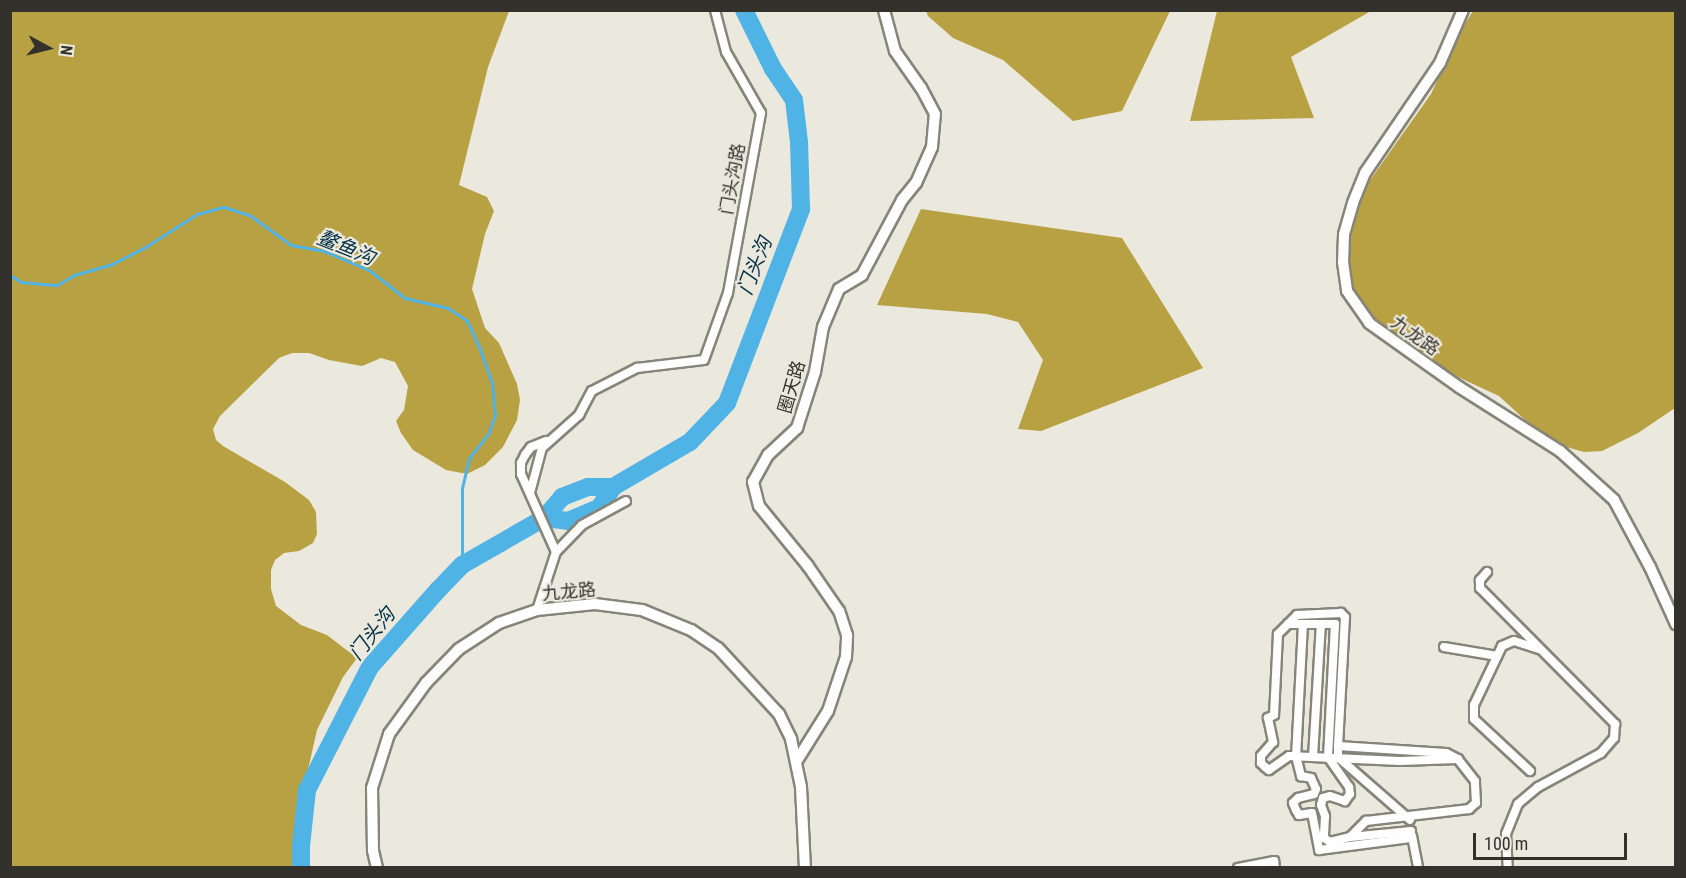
<!DOCTYPE html>
<meta charset="utf-8">
<style>
body{margin:0}
#map{position:relative;width:1686px;height:878px;overflow:hidden;background:#ebe8dd;font-family:"Roboto Condensed","Noto Sans SC",sans-serif}
div>[style]{position:absolute}
.forest>*{inset:0;background:#b8a142}
.stream>*{height:3px;margin:-1.5px;padding:0 1.5px;transform-origin:1.5px;border-radius:1.5px;background:#4fb3e5}
.river>*{height:18px;margin:-9px;padding:0 9px;transform-origin:9px;border-radius:9px;background:#4fb3e5}
.roads{filter:drop-shadow(2px 0 #87847a) drop-shadow(-2px 0 #87847a) drop-shadow(0 2px #87847a) drop-shadow(0 -2px #87847a)}
.street>*{height:8px;margin:-4px;padding:0 4px;transform-origin:4px;border-radius:4px;background:#fff}
.secondary>*{height:10px;margin:-5px;padding:0 5px;transform-origin:5px;border-radius:5px;background:#fff}
span{translate:-50% -50%;white-space:nowrap;text-align:center;line-height:1.15;-webkit-text-stroke:4.5px #ebe8dd;paint-order:stroke}
.street-label{font-size:18px;color:#32312c}
.water-label{font-size:20px;color:#023145;font-style:italic}
.frame{position:absolute;inset:0;border:12px solid #32312c;pointer-events:none}
.north{position:absolute;left:18px;top:18px;width:60px;height:60px;-webkit-text-stroke:4px #ebe8dd;paint-order:stroke;rotate:97deg;font-size:16px;font-weight:700;line-height:24px;text-align:center;color:#32312c}
.north::after{content:'';display:block;margin:auto;width:21px;height:27px;background:#32312c;clip-path:polygon(50% 0,100% 100%,50% 72%,0 100%)}
.scale{position:absolute;left:1473px;top:833px;width:154px;height:27px;box-sizing:border-box;border:3px solid #32312c;border-top:0;padding-left:8px;font-size:18px;line-height:21px;white-space:nowrap;color:#32312c;-webkit-text-stroke:4px #ebe8dd;paint-order:stroke}
</style>
<div id="map">
<div class="forest">
<div style="clip-path:polygon(10px 11px,509px 11px,488px 67px,459px 185px,487px 197px,494px 211px,485px 234px,472px 289px,485px 328px,499px 343px,517px 384px,520px 400px,517px 420px,503px 447px,485px 465px,467px 474px,446px 470px,413px 450px,401px 433px,396px 421px,404px 410px,408px 386px,395px 362px,381px 358px,362px 366px,329px 360px,309px 353px,292px 353px,279px 358px,220px 416px,213px 429px,216px 440px,223px 446px,285px 482px,309px 500px,316px 512px,317px 534px,313px 543px,299px 551px,284px 553px,275px 560px,271px 570px,271px 589px,276px 606px,301px 625px,327px 635px,357px 658px,343px 677px,317px 730px,302px 796px,293px 867px,11px 867px)"></div>
<div style="clip-path:polygon(926px 11px,1170px 11px,1122px 111px,1073px 121px,1003px 60px,953px 38px,928px 16px)"></div>
<div style="clip-path:polygon(1217px 11px,1217px 10px,1371px 11px,1291px 57px,1314px 118px,1190px 121px)"></div>
<div style="clip-path:polygon(1473px 11px,1675px 11px,1675px 408px,1638px 433px,1602px 451px,1584px 452px,1549px 442px,1499px 396px,1458px 377px,1383px 333px,1353px 302px,1342px 250px,1358px 197px,1431px 94px,1459px 33px)"></div>
<div style="clip-path:polygon(921px 209px,1122px 238px,1203px 368px,1041px 431px,1018px 429px,1043px 360px,1018px 322px,987px 314px,877px 305px)"></div>
</div>
<div class="stream">
<div style="left:10px;top:275px;width:13px;rotate:32deg"></div>
<div style="left:21px;top:282px;width:36px;rotate:5deg"></div>
<div style="left:57px;top:285px;width:20px;rotate:-30deg"></div>
<div style="left:74px;top:275px;width:40px;rotate:-16deg"></div>
<div style="left:112px;top:264px;width:39px;rotate:-27deg"></div>
<div style="left:147px;top:246px;width:59px;rotate:-32.6deg"></div>
<div style="left:197px;top:214px;width:28px;rotate:-15deg"></div>
<div style="left:224px;top:207px;width:28px;rotate:18deg"></div>
<div style="left:251px;top:216px;width:49px;rotate:35.9deg"></div>
<div style="left:291px;top:245px;width:34px;rotate:10deg"></div>
<div style="left:324px;top:251px;width:49px;rotate:22.9deg"></div>
<div style="left:369px;top:270px;width:46px;rotate:37.9deg"></div>
<div style="left:405px;top:298px;width:44px;rotate:13.1deg"></div>
<div style="left:448px;top:308px;width:23px;rotate:34deg"></div>
<div style="left:467px;top:321px;width:29px;rotate:65deg"></div>
<div style="left:479px;top:347px;width:37px;rotate:70deg"></div>
<div style="left:492px;top:382px;width:33px;rotate:85deg"></div>
<div style="left:495px;top:415px;width:20px;rotate:110deg"></div>
<div style="left:488px;top:434px;width:31px;rotate:128deg"></div>
<div style="left:469px;top:458px;width:31px;rotate:103deg"></div>
<div style="left:462px;top:488px;width:77px;rotate:90deg"></div>
</div>
<div class="river">
<div style="left:544px;top:518px;width:24px;rotate:7deg"></div>
<div style="left:568px;top:521px;width:34px;rotate:-23deg"></div>
<div style="left:599px;top:508px;width:25px;rotate:-56deg"></div>
<div style="left:301px;top:868px;width:22px;rotate:-90deg"></div>
<div style="left:301px;top:846px;width:56px;rotate:-83.9deg"></div>
<div style="left:307px;top:790px;width:138px;rotate:-62.9deg"></div>
<div style="left:370px;top:667px;width:103px;rotate:-48.6deg"></div>
<div style="left:438px;top:590px;width:35px;rotate:-46deg"></div>
<div style="left:462px;top:565px;width:95px;rotate:-29.8deg"></div>
<div style="left:544px;top:518px;width:28px;rotate:-49deg"></div>
<div style="left:562px;top:497px;width:28px;rotate:-21deg"></div>
<div style="left:588px;top:487px;width:25px"></div>
<div style="left:613px;top:487px;width:89px;rotate:-30.3deg"></div>
<div style="left:690px;top:442px;width:54px;rotate:-46.5deg"></div>
<div style="left:727px;top:403px;width:208px;rotate:-69.1deg"></div>
<div style="left:801px;top:209px;width:67px;rotate:-91.7deg"></div>
<div style="left:799px;top:142px;width:42px;rotate:-96.8deg"></div>
<div style="left:794px;top:100px;width:37px;rotate:-124deg"></div>
<div style="left:773px;top:69px;width:66px;rotate:-116.2deg"></div>
</div>
<div class="roads">
<div class="street">
<div style="left:546px;top:441px;width:16px;rotate:158deg"></div>
<div style="left:531px;top:447px;width:10px;rotate:127deg"></div>
<div style="left:525px;top:455px;width:9px;rotate:117deg"></div>
<div style="left:521px;top:463px;width:11px;rotate:90deg"></div>
<div style="left:521px;top:474px;width:85px;rotate:65.8deg"></div>
<div style="left:530px;top:493px;width:47px;rotate:-75.1deg"></div>
<div style="left:542px;top:448px;width:50px;rotate:-41.7deg"></div>
<div style="left:579px;top:415px;width:27px;rotate:-62deg"></div>
<div style="left:592px;top:391px;width:51px;rotate:-27.1deg"></div>
<div style="left:637px;top:368px;width:67px;rotate:-6.8deg"></div>
<div style="left:704px;top:360px;width:71px;rotate:-70.3deg"></div>
<div style="left:728px;top:293px;width:183px;rotate:-79.6deg"></div>
<div style="left:761px;top:113px;width:70px;rotate:-119.8deg"></div>
<div style="left:726px;top:52px;width:43px;rotate:-104.7deg"></div>
<div style="left:1487px;top:572px;width:11px;rotate:131deg"></div>
<div style="left:1480px;top:580px;width:8px;rotate:90deg"></div>
<div style="left:1480px;top:588px;width:192px;rotate:45.2deg"></div>
<div style="left:1615px;top:724px;width:14px;rotate:94deg"></div>
<div style="left:1614px;top:738px;width:20px;rotate:131deg"></div>
<div style="left:1601px;top:753px;width:72px;rotate:151.6deg"></div>
<div style="left:1538px;top:787px;width:26px;rotate:140deg"></div>
<div style="left:1518px;top:804px;width:32px;rotate:112deg"></div>
<div style="left:1506px;top:834px;width:34px;rotate:87deg"></div>
<div style="left:537px;top:610px;width:61px;rotate:-71.9deg"></div>
<div style="left:556px;top:552px;width:37px;rotate:-46deg"></div>
<div style="left:582px;top:525px;width:50px;rotate:-28.6deg"></div>
<div style="left:1288px;top:624px;width:47px"></div>
<div style="left:1335px;top:624px;width:133px;rotate:93deg"></div>
<div style="left:1328px;top:757px;width:37px;rotate:55deg"></div>
<div style="left:1349px;top:787px;width:7px;rotate:82deg"></div>
<div style="left:1350px;top:794px;width:9px;rotate:126deg"></div>
<div style="left:1345px;top:801px;width:16px;rotate:-162deg"></div>
<div style="left:1330px;top:796px;width:7px;rotate:164deg"></div>
<div style="left:1323px;top:798px;width:7px;rotate:106deg"></div>
<div style="left:1321px;top:805px;width:12px;rotate:70deg"></div>
<div style="left:1325px;top:816px;width:22px;rotate:93deg"></div>
<div style="left:1324px;top:838px;width:7px;rotate:34deg"></div>
<div style="left:1330px;top:842px;width:21px;rotate:-14deg"></div>
<div style="left:1303px;top:624px;width:132px;rotate:93deg"></div>
<div style="left:1296px;top:756px;width:21px;rotate:76deg"></div>
<div style="left:1301px;top:776px;width:10px;rotate:11deg"></div>
<div style="left:1311px;top:778px;width:12px;rotate:66deg"></div>
<div style="left:1316px;top:789px;width:5px;rotate:112deg"></div>
<div style="left:1314px;top:794px;width:16px;rotate:166deg"></div>
<div style="left:1298px;top:798px;width:7px;rotate:135deg"></div>
<div style="left:1293px;top:803px;width:8px;rotate:67deg"></div>
<div style="left:1296px;top:810px;width:6px;rotate:59deg"></div>
<div style="left:1299px;top:815px;width:13px;rotate:-9deg"></div>
<div style="left:1312px;top:813px;width:38px;rotate:79deg"></div>
<div style="left:1319px;top:850px;width:94px;rotate:-7.4deg"></div>
<div style="left:1444px;top:647px;width:54px;rotate:9.6deg"></div>
<div style="left:1313px;top:757px;width:133px;rotate:-86.6deg"></div>
<div style="left:1338px;top:757px;width:11px;rotate:-90deg"></div>
<div style="left:1338px;top:746px;width:129px;rotate:-86.9deg"></div>
<div style="left:1345px;top:617px;width:6px;rotate:-135deg"></div>
<div style="left:1341px;top:613px;width:44px;rotate:177.4deg"></div>
<div style="left:1297px;top:615px;width:27px;rotate:135deg"></div>
<div style="left:1278px;top:634px;width:81px;rotate:92.8deg"></div>
<div style="left:1274px;top:715px;width:7px;rotate:153deg"></div>
<div style="left:1268px;top:718px;width:25px;rotate:78deg"></div>
<div style="left:1273px;top:742px;width:18px;rotate:131deg"></div>
<div style="left:1261px;top:756px;width:7px;rotate:90deg"></div>
<div style="left:1261px;top:763px;width:6px;rotate:45deg"></div>
<div style="left:1265px;top:767px;width:5px;rotate:37deg"></div>
<div style="left:1269px;top:770px;width:24px;rotate:-35deg"></div>
<div style="left:1289px;top:756px;width:111px;rotate:2.6deg"></div>
<div style="left:1400px;top:761px;width:58px;rotate:-2deg"></div>
<div style="left:1458px;top:759px;width:13px;rotate:-153deg"></div>
<div style="left:1446px;top:753px;width:108px;rotate:-176.3deg"></div>
<div style="left:1339px;top:758px;width:94px;rotate:41.1deg"></div>
<div style="left:1530px;top:771px;width:76px;rotate:-137.1deg"></div>
<div style="left:1474px;top:719px;width:14px;rotate:-90deg"></div>
<div style="left:1474px;top:705px;width:65px;rotate:-64.6deg"></div>
<div style="left:1502px;top:646px;width:13px;rotate:-23deg"></div>
<div style="left:1514px;top:641px;width:26px;rotate:18deg"></div>
<div style="left:1411px;top:831px;width:61px;rotate:174.4deg"></div>
<div style="left:1350px;top:837px;width:23px;rotate:-45deg"></div>
<div style="left:1366px;top:821px;width:104px;rotate:-6.6deg"></div>
<div style="left:1469px;top:809px;width:9px;rotate:-41deg"></div>
<div style="left:1476px;top:803px;width:22px;rotate:-93deg"></div>
<div style="left:1475px;top:781px;width:28px;rotate:-128deg"></div>
<div style="left:1412px;top:836px;width:33px;rotate:79deg"></div>
<div style="left:1238px;top:868px;width:37px;rotate:-11deg"></div>
<div style="left:1274px;top:861px;width:7px;rotate:82deg"></div>
</div>
<div class="secondary">
<div style="left:1463px;top:10px;width:58px;rotate:113.5deg"></div>
<div style="left:1440px;top:63px;width:133px;rotate:124.3deg"></div>
<div style="left:1365px;top:173px;width:32px;rotate:112deg"></div>
<div style="left:1353px;top:203px;width:33px;rotate:106deg"></div>
<div style="left:1344px;top:235px;width:27px;rotate:92deg"></div>
<div style="left:1343px;top:262px;width:29px;rotate:82deg"></div>
<div style="left:1347px;top:291px;width:39px;rotate:55deg"></div>
<div style="left:1369px;top:323px;width:110px;rotate:35.4deg"></div>
<div style="left:1459px;top:387px;width:120px;rotate:32.4deg"></div>
<div style="left:1560px;top:451px;width:73px;rotate:42.2deg"></div>
<div style="left:1614px;top:500px;width:76px;rotate:61.8deg"></div>
<div style="left:1650px;top:567px;width:63px;rotate:65.5deg"></div>
<div style="left:796px;top:762px;width:60px;rotate:-57.9deg"></div>
<div style="left:828px;top:711px;width:57px;rotate:-71.6deg"></div>
<div style="left:846px;top:657px;width:22px;rotate:-87deg"></div>
<div style="left:847px;top:635px;width:25px;rotate:-108deg"></div>
<div style="left:839px;top:611px;width:55px;rotate:-124.6deg"></div>
<div style="left:808px;top:566px;width:77px;rotate:-129.2deg"></div>
<div style="left:759px;top:506px;width:25px;rotate:-104deg"></div>
<div style="left:753px;top:482px;width:31px;rotate:-61deg"></div>
<div style="left:768px;top:455px;width:40px;rotate:-43deg"></div>
<div style="left:797px;top:428px;width:59px;rotate:-72.2deg"></div>
<div style="left:815px;top:372px;width:46px;rotate:-79.9deg"></div>
<div style="left:823px;top:327px;width:41px;rotate:-67.2deg"></div>
<div style="left:839px;top:289px;width:27px;rotate:-31deg"></div>
<div style="left:862px;top:275px;width:85px;rotate:-61.9deg"></div>
<div style="left:902px;top:200px;width:22px;rotate:-51deg"></div>
<div style="left:916px;top:183px;width:39px;rotate:-66deg"></div>
<div style="left:932px;top:147px;width:33px;rotate:-85deg"></div>
<div style="left:935px;top:114px;width:30px;rotate:-118deg"></div>
<div style="left:921px;top:88px;width:45px;rotate:-125.1deg"></div>
<div style="left:895px;top:51px;width:42px;rotate:-105deg"></div>
<div style="left:377px;top:868px;width:17px;rotate:-103deg"></div>
<div style="left:373px;top:851px;width:63px;rotate:-90.9deg"></div>
<div style="left:372px;top:788px;width:57px;rotate:-72.5deg"></div>
<div style="left:389px;top:734px;width:63px;rotate:-54deg"></div>
<div style="left:426px;top:683px;width:47px;rotate:-45.9deg"></div>
<div style="left:459px;top:649px;width:48px;rotate:-33deg"></div>
<div style="left:499px;top:623px;width:40px;rotate:-18.9deg"></div>
<div style="left:537px;top:610px;width:58px;rotate:-5.9deg"></div>
<div style="left:595px;top:604px;width:47px;rotate:7.3deg"></div>
<div style="left:642px;top:610px;width:53px;rotate:22.2deg"></div>
<div style="left:691px;top:630px;width:32px;rotate:34deg"></div>
<div style="left:718px;top:648px;width:90px;rotate:47.3deg"></div>
<div style="left:779px;top:714px;width:28px;rotate:64deg"></div>
<div style="left:791px;top:739px;width:49px;rotate:78.2deg"></div>
<div style="left:801px;top:787px;width:81px;rotate:87.2deg"></div>
</div>
</div>
<div class="street-label">
<span style="left:733px;top:179px;rotate:-80deg">门头沟路</span>
<span style="left:1415px;top:336px;rotate:35deg">九龙路</span>
<span style="left:792px;top:387px;rotate:-74deg">圈天路</span>
<span style="left:569px;top:592px;rotate:-5deg">九龙路</span>
</div>
<div class="water-label">
<span style="left:346px;top:248px;rotate:22deg">鳌鱼沟</span>
<span style="left:755px;top:266px;rotate:-69deg">门头沟</span>
<span style="left:372px;top:634px;rotate:-51deg">门头沟</span>
</div>
<div class="frame"></div>
<div class="north">N</div>
<div class="scale">100 m</div>
</div>
